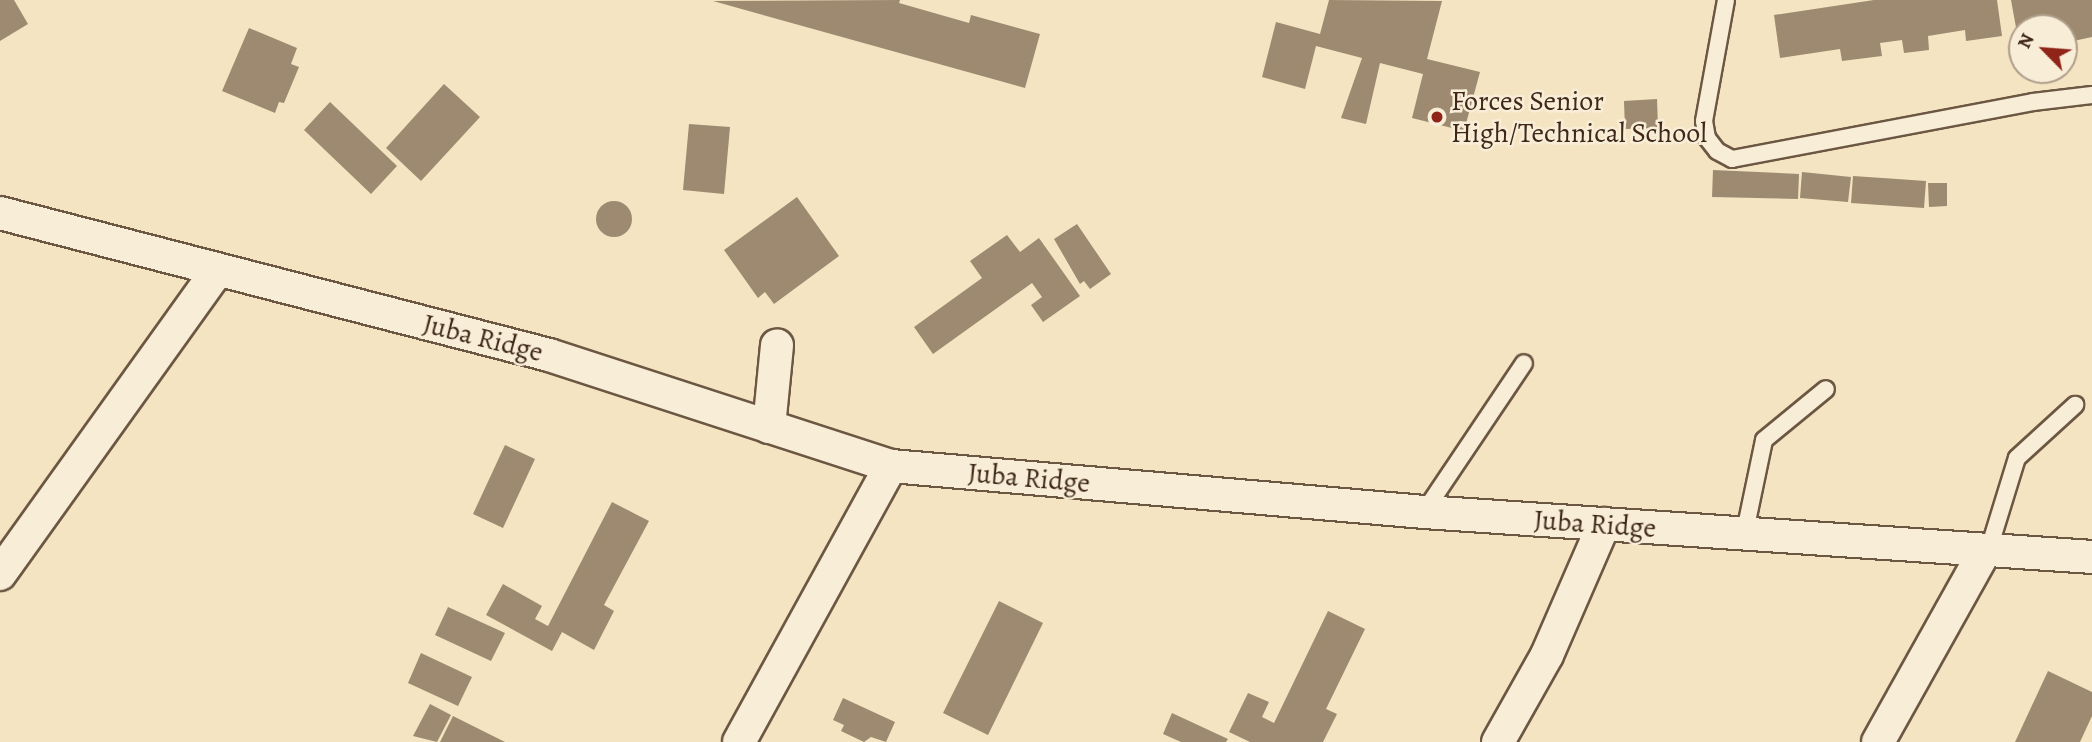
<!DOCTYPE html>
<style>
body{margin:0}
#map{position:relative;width:2092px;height:742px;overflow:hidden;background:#f4e4c1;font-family:Alegreya,serif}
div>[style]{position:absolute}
.building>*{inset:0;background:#9d8a70}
.round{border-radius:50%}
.roads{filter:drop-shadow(2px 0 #6c5743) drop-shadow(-2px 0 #6c5743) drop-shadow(0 2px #6c5743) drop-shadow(0 -2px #6c5743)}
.service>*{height:16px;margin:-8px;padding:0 8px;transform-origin:8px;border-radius:8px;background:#f8edd7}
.minor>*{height:32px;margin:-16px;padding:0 16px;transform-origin:16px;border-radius:16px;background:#f8edd7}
.dots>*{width:19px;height:19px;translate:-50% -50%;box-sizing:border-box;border:4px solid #f8edd7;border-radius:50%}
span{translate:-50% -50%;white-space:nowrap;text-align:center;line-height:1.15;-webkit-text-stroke:5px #f8edd7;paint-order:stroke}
.poi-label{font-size:28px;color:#3f2819}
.left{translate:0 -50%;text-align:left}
.street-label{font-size:28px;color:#3f2819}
.north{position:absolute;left:2008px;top:14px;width:70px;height:70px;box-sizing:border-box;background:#f8edd7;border:2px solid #ae9e8b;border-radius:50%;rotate:295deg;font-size:19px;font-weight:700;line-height:28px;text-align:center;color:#3f2819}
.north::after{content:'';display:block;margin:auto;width:24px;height:32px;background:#8f2418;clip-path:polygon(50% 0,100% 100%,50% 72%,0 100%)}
</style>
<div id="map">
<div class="building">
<div style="clip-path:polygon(0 0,14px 0,28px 24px,0 41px)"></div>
<div style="clip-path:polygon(900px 0,899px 3px,969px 23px,971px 15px,1040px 34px,1025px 88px,713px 1px)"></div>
<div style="clip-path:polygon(1329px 0,1442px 1px,1427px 59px,1480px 72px,1464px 131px,1412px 118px,1423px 74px,1380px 63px,1366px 124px,1341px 118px,1362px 58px,1316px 46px,1305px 89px,1262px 77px,1276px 22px,1320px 34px)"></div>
<div style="clip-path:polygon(1874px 0,1997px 0,2002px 36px,1966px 41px,1965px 30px,1928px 36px,1929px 50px,1904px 53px,1902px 40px,1880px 43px,1882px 56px,1842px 61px,1840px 49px,1780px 58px,1774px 15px)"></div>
<div style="clip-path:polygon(2011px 0,2092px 0,2092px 37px,2064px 43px,2064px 28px,2022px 28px,2021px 55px)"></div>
<div style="clip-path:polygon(249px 28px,297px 48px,291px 64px,299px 67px,284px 103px,279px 102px,275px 113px,222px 91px)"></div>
<div style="clip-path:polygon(444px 84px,480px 117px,421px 181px,386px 148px)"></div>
<div style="clip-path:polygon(1657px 99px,1658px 128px,1625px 129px,1624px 101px)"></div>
<div style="clip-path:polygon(330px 102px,397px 166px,371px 194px,304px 130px)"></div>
<div style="clip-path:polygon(689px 124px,730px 127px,724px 194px,683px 190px)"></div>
<div style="clip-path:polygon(1713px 170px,1799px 174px,1798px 199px,1712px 197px)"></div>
<div style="clip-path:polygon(1802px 172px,1851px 177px,1848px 202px,1800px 198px)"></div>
<div style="clip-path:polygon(1853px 176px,1926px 181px,1924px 208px,1851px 203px)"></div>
<div style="clip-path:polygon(1928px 183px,1947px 183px,1947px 206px,1929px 207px)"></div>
<div style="clip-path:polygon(797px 197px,839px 256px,774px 304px,765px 292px,758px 298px,724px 250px)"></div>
<div class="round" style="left:596px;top:201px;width:36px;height:36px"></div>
<div style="clip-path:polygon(1077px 224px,1111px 274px,1090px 289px,1084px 281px,1080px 284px,1054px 239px)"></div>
<div style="clip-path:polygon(1007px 235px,1020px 252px,1039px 238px,1080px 296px,1043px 322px,1031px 305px,1042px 297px,1032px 283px,933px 354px,914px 327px,982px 278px,970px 261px)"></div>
<div style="clip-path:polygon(505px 445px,535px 459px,503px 528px,473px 514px)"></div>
<div style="clip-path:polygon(612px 502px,649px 521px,604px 605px,614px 611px,594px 650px,562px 632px,552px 651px,486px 615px,503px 584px,542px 606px,535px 619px,548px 626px)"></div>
<div style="clip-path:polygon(999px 601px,1043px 623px,988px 735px,943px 713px)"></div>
<div style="clip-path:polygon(448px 607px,505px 633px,491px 661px,435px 635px)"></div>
<div style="clip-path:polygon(1328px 611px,1365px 629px,1326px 709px,1337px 714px,1323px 742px,1250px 742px,1229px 732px,1248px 693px,1269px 702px,1262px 717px,1274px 723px)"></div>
<div style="clip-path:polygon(421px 653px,472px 677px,458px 706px,408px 683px)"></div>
<div style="clip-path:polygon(2048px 671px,2092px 692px,2092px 716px,2080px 742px,2015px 742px)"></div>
<div style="clip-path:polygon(843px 698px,895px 722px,886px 742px,871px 737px,864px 742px,841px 731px,844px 725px,833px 720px)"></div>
<div style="clip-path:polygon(430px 704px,451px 715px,437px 742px,413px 736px)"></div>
<div style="clip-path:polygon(1172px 713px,1228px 739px,1226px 742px,1181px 742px,1163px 734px)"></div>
<div style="clip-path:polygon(453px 716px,505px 742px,440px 742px)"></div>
</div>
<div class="roads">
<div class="service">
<div style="left:1726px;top:0;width:123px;rotate:100.3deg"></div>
<div style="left:1704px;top:121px;width:17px;rotate:80deg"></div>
<div style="left:1707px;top:138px;width:16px;rotate:52deg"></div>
<div style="left:1717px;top:151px;width:17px;rotate:28deg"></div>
<div style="left:1732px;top:159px;width:306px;rotate:-10.7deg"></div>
<div style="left:2033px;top:102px;width:59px;rotate:-6.8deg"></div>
<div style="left:1424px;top:512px;width:179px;rotate:-56.1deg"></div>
<div style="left:1744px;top:536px;width:98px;rotate:-78.2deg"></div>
<div style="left:1764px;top:440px;width:80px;rotate:-39.4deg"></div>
<div style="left:1988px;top:552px;width:98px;rotate:-72.9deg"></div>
<div style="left:2017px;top:458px;width:79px;rotate:-42.4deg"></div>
</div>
<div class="minor">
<div style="left:0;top:213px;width:567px;rotate:14.5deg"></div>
<div style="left:549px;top:355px;width:360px;rotate:18deg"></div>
<div style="left:891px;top:466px;width:535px;rotate:4.93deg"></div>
<div style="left:1424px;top:512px;width:670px;rotate:3.85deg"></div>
<div style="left:769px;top:427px;width:82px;rotate:-84.4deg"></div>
<div style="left:0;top:574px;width:371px;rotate:-54.4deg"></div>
<div style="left:739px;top:742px;width:315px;rotate:-61.2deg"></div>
<div style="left:1498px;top:742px;width:100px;rotate:-60.6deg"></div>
<div style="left:1547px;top:655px;width:143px;rotate:-66.5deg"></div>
<div style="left:1878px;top:742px;width:218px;rotate:-60.8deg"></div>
</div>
</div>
<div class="dots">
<div style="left:1437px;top:117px;background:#8f2418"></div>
</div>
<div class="poi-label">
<span class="left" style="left:1451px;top:117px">Forces Senior<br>High/Technical School</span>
</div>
<div class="street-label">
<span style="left:483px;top:338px;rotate:14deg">Juba Ridge</span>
<span style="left:1029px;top:478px;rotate:5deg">Juba Ridge</span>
<span style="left:1595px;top:524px;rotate:4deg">Juba Ridge</span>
</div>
<div class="north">N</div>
</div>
